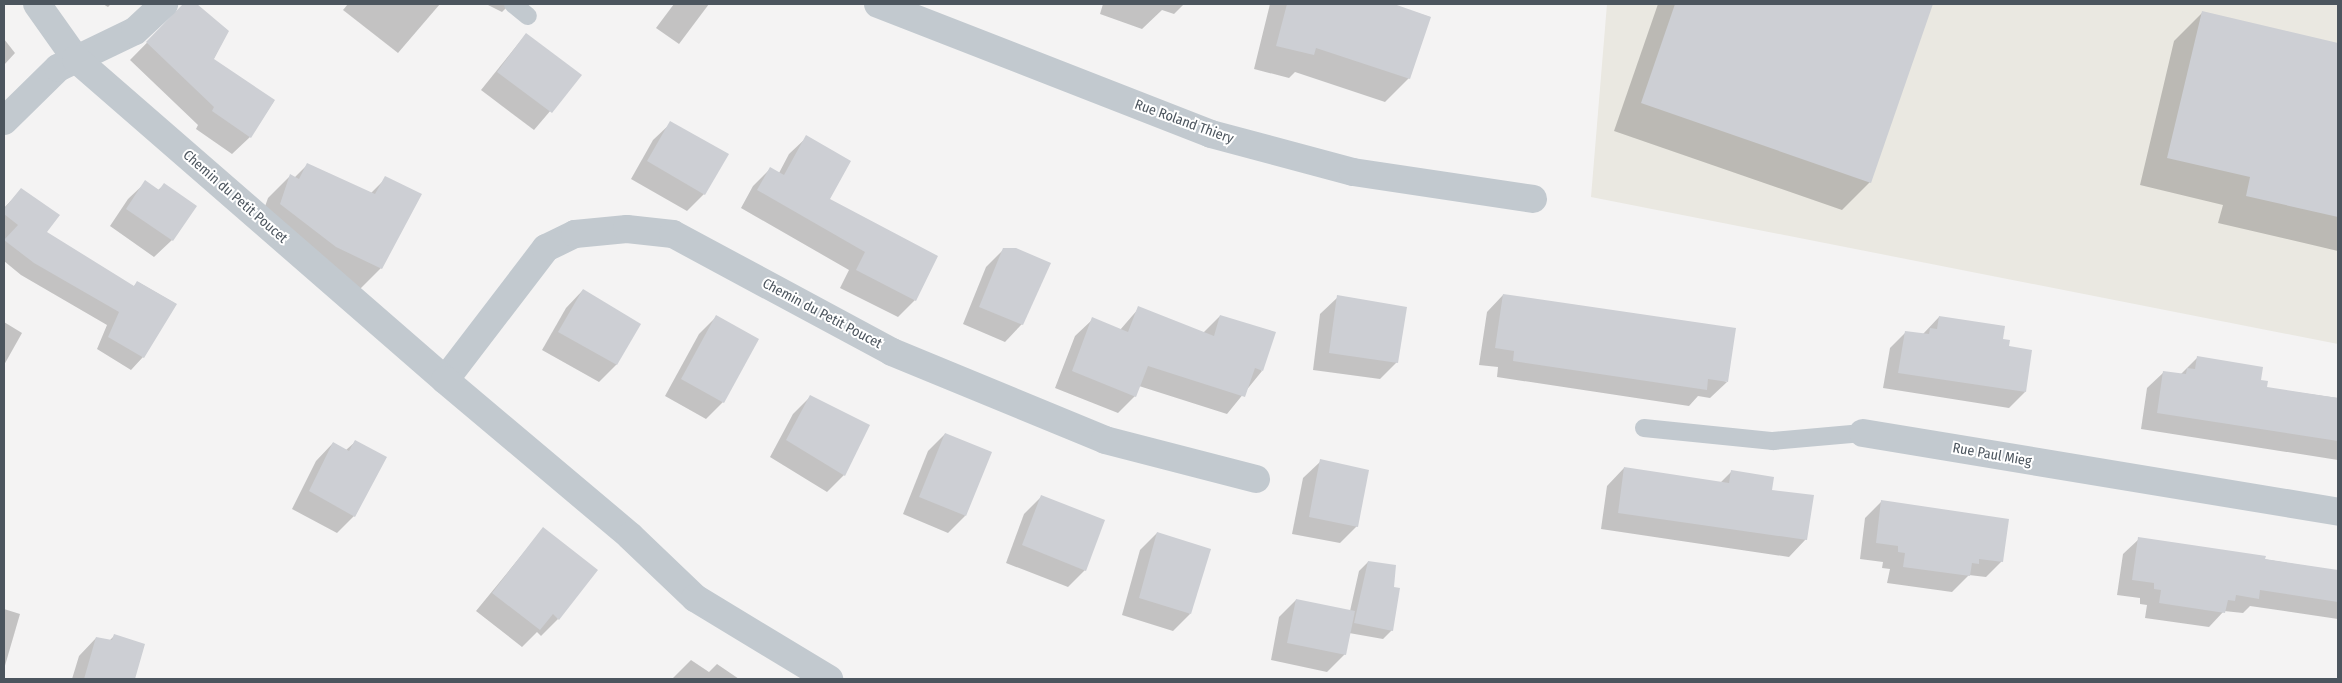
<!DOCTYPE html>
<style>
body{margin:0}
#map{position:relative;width:2342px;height:683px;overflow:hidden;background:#f4f3f3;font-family:"Fira Sans Condensed",sans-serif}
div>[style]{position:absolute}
.commercial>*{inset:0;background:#eae8e1}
.shadow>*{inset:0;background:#0003}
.building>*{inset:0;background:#cdcfd4}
.service>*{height:18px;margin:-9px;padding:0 9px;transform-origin:9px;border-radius:9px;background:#c2c9cf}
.minor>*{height:28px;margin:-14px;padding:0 14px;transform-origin:14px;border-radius:14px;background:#c2c9cf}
.tertiary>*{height:28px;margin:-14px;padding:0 14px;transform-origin:14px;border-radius:14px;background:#c2c9cf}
span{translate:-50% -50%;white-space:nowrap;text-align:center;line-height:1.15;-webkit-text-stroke:4px #fff;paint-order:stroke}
.street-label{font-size:14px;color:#4c555e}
.frame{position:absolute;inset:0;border:5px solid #4c555e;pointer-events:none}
</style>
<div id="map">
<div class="commercial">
<div style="clip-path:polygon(1607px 4px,2338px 4px,2338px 344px,1591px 197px)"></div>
</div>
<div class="shadow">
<div style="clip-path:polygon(103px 4px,111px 4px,108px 7px)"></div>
<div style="clip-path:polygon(185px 4px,195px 4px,228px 31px,213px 60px,274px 101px,250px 137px,232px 154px,196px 129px,198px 125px,130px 60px)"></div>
<div style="clip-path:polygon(348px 4px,440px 4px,398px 53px,343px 10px)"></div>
<div style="clip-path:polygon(486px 4px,510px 4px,502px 12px)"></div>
<div style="clip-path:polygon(674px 4px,709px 4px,679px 44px,656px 28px)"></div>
<div style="clip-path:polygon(1103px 4px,1184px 4px,1174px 14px,1162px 10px,1142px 29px,1100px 14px)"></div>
<div style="clip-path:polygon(1270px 4px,1390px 4px,1430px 17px,1409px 78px,1385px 102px,1295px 72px,1289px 78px,1254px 69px)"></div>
<div style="clip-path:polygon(1658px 4px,1932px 4px,1870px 182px,1842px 210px,1614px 131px)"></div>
<div style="clip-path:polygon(2202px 13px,2338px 44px,2338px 251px,2218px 223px,2223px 205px,2140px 185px,2174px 41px)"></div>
<div style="clip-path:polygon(526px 34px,580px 76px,534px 130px,481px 90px)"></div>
<div style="clip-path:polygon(4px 39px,15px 53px,4px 65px)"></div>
<div style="clip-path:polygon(671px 123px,704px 194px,687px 211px,631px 179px,653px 140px)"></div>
<div style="clip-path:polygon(807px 137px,829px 199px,915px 300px,898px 317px,840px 288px,849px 270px,741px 208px,753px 186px,770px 169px,779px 173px,789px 154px)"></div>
<div style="clip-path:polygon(307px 165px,371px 193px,386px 178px,381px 268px,359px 290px,258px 226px,268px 198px,290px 176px,294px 178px)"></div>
<div style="clip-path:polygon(146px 182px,158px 190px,164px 185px,172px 240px,154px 257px,110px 226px,128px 199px)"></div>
<div style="clip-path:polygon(21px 190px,45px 232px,133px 287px,138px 282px,176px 304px,143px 357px,131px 370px,97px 349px,107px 325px,21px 275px,4px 261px,4px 208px)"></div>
<div style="clip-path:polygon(1004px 249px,1022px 324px,1005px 342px,963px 324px,986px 267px)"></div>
<div style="clip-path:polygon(583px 290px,639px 324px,616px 365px,599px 382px,542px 350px,566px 308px)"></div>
<div style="clip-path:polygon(1503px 295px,1727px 382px,1710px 398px,1698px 396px,1689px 406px,1497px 377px,1498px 367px,1479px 365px,1487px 312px)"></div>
<div style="clip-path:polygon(1338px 297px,1397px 362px,1380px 379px,1313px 370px,1320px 314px)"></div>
<div style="clip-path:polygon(1139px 308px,1203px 333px,1220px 316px,1262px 371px,1227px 414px,1139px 386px,1135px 396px,1118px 413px,1055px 388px,1075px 336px,1093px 319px,1120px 330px)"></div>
<div style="clip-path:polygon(716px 317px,723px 402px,706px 419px,665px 396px,699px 334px)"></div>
<div style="clip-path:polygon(1939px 317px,2001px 340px,2008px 347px,2025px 392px,2009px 408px,1883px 388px,1890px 348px,1906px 332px,1923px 334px)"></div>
<div style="clip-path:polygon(4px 322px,22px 333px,4px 365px)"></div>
<div style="clip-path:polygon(2197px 358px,2259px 381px,2266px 388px,2338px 398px,2338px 460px,2141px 429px,2147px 388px,2164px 372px,2180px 375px)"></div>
<div style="clip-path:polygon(810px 397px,868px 426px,844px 475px,827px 492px,770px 457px,793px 414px)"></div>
<div style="clip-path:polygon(945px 434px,965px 516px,948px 533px,903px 514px,928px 451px)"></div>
<div style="clip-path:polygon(355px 442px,354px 516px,337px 533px,292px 509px,316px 461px,333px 443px,346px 450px)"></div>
<div style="clip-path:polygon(1321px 461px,1357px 526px,1340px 543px,1292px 534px,1303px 478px)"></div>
<div style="clip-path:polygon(1624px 468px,1720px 483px,1731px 472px,1771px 491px,1806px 539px,1789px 557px,1601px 529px,1607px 486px)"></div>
<div style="clip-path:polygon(1041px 497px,1085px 570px,1068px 587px,1006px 563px,1024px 514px)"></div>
<div style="clip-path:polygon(1881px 502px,2002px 561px,1986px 577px,1969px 575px,1952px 592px,1887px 583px,1890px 569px,1882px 568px,1883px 562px,1860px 559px,1865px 518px)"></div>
<div style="clip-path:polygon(543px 529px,558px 619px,541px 636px,537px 632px,522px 647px,476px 611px)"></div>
<div style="clip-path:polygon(1157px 533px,1190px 614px,1173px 631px,1122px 615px,1140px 550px)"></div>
<div style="clip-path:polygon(2139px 539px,2338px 571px,2338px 619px,2250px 606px,2243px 613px,2224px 611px,2209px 627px,2145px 618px,2147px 605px,2140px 604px,2140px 598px,2117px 595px,2123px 554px)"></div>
<div style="clip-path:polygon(1368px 562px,1392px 630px,1383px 639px,1349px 633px,1345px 654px,1327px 672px,1271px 660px,1279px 617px,1296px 600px,1350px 611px,1359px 571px)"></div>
<div style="clip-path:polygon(4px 609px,20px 614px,4px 669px)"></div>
<div style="clip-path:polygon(114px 636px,144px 645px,134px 679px,72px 679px,79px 656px,96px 638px,109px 641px)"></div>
<div style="clip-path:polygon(691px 660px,709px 672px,717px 664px,739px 679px,672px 679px)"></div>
</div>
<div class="building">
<div style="clip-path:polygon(183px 4px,197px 4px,229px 31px,214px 59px,275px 100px,251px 138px,212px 111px,214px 107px,146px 42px)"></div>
<div style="clip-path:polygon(1287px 4px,1394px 4px,1431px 17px,1410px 79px,1316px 48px,1314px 55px,1276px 46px)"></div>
<div style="clip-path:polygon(1675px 4px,1933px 4px,1871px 183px,1641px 103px)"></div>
<div style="clip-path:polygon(2202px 11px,2338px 43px,2338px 217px,2246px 196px,2250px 177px,2167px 158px)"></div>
<div style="clip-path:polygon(526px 33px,582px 75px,552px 113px,497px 72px)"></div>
<div style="clip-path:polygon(670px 121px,729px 154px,705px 195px,647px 161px)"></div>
<div style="clip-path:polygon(806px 135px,851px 161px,830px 199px,938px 256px,916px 301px,856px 270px,865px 252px,757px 190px,770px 167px,784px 175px)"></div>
<div style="clip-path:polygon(307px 163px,375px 194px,385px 176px,422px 194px,382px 269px,336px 247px,280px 204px,290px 174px,299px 179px)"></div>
<div style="clip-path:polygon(145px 180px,159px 190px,164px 183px,197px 206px,173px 241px,126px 209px)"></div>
<div style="clip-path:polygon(21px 188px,60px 215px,47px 232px,134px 286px,137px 281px,177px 304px,144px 358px,108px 337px,119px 312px,34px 263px,4px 240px,18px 225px,4px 214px,4px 209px)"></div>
<div style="clip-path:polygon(1003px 248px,1016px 248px,1051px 263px,1023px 325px,979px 307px)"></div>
<div style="clip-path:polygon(583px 289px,641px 324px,617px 365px,558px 332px)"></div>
<div style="clip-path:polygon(1503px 294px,1736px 328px,1728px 382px,1708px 379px,1707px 390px,1513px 361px,1514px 351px,1495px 348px)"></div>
<div style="clip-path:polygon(1337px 295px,1407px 307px,1398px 363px,1329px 353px)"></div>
<div style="clip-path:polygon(1138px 306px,1214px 336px,1220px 315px,1276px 332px,1263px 371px,1255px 368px,1245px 397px,1148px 366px,1136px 397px,1072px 371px,1092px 317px,1128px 332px)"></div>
<div style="clip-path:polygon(716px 315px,759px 339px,724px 403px,681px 379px)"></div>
<div style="clip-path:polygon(1939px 316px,2005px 326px,2003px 339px,2010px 340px,2009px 346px,2032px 350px,2026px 392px,1898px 373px,1905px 331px,1929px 334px,1930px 328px,1937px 329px)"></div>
<div style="clip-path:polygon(2197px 356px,2263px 367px,2261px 380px,2268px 381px,2267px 387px,2338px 398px,2338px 441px,2157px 413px,2163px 371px,2186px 374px,2187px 368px,2195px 369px)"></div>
<div style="clip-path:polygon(810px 395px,870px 425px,845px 476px,786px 440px)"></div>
<div style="clip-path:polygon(945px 433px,992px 452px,966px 516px,919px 497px)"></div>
<div style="clip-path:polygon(355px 440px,387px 457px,355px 517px,309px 491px,333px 442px,349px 451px)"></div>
<div style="clip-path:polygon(1320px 459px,1369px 470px,1358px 527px,1309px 517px)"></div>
<div style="clip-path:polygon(1624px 467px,1729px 483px,1731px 470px,1774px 477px,1772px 490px,1814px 495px,1807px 540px,1618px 513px)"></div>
<div style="clip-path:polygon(1041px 495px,1105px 520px,1086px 571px,1022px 545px)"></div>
<div style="clip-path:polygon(1881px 500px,2009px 519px,2003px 562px,1979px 559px,1979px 564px,1972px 563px,1970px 576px,1903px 567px,1905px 553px,1898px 552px,1898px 546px,1876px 543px)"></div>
<div style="clip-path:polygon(543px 527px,598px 570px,559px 620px,553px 614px,540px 630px,492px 593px)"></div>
<div style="clip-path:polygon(1157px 532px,1211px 549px,1191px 614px,1139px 598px)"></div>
<div style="clip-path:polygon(2138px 537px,2266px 556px,2265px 559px,2338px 570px,2338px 602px,2260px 590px,2259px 599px,2236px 595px,2235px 601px,2228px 600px,2225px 613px,2159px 603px,2161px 590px,2154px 589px,2154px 583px,2132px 580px)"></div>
<div style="clip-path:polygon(1368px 561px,1396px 565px,1394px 587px,1400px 588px,1393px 631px,1354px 623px)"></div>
<div style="clip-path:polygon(1296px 599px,1355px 611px,1346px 655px,1287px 643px)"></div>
<div style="clip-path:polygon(114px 634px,145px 644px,135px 679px,84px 679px,96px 637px,112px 640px)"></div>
</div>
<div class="service">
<div style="left:513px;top:4px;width:19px;rotate:39deg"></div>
<div style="left:1644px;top:428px;width:130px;rotate:5.8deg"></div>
<div style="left:1773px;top:441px;width:90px;rotate:-5.1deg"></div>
</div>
<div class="minor">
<div style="left:878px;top:4px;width:357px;rotate:21.3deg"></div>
<div style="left:1211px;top:134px;width:147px;rotate:15deg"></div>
<div style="left:1353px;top:172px;width:182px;rotate:8.5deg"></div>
<div style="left:4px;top:121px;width:76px;rotate:-44.5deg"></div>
<div style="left:58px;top:68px;width:85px;rotate:-25.7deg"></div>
<div style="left:135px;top:31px;width:40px;rotate:-43deg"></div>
<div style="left:445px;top:380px;width:166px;rotate:-52.6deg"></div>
<div style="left:546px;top:248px;width:32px;rotate:-26deg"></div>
<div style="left:575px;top:234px;width:52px;rotate:-5.5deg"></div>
<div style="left:627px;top:229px;width:46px;rotate:6.2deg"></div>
<div style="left:673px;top:234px;width:249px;rotate:28.3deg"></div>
<div style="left:892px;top:352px;width:230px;rotate:22.4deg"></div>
<div style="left:1105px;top:440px;width:156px;rotate:14.5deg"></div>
<div style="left:1863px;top:433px;width:482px;rotate:9.4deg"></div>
</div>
<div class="tertiary">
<div style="left:37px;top:4px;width:67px;rotate:54.7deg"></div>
<div style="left:76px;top:59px;width:489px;rotate:41deg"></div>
<div style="left:445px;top:380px;width:242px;rotate:40.1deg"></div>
<div style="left:630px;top:536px;width:90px;rotate:43.6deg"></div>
<div style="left:695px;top:598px;width:157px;rotate:31.2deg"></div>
</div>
<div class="street-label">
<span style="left:1184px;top:122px;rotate:20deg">Rue Roland Thiery</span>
<span style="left:235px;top:197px;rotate:41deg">Chemin du Petit Poucet</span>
<span style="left:822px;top:314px;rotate:28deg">Chemin du Petit Poucet</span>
<span style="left:1992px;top:455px;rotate:10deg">Rue Paul Mieg</span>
</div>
<div class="frame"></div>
</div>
